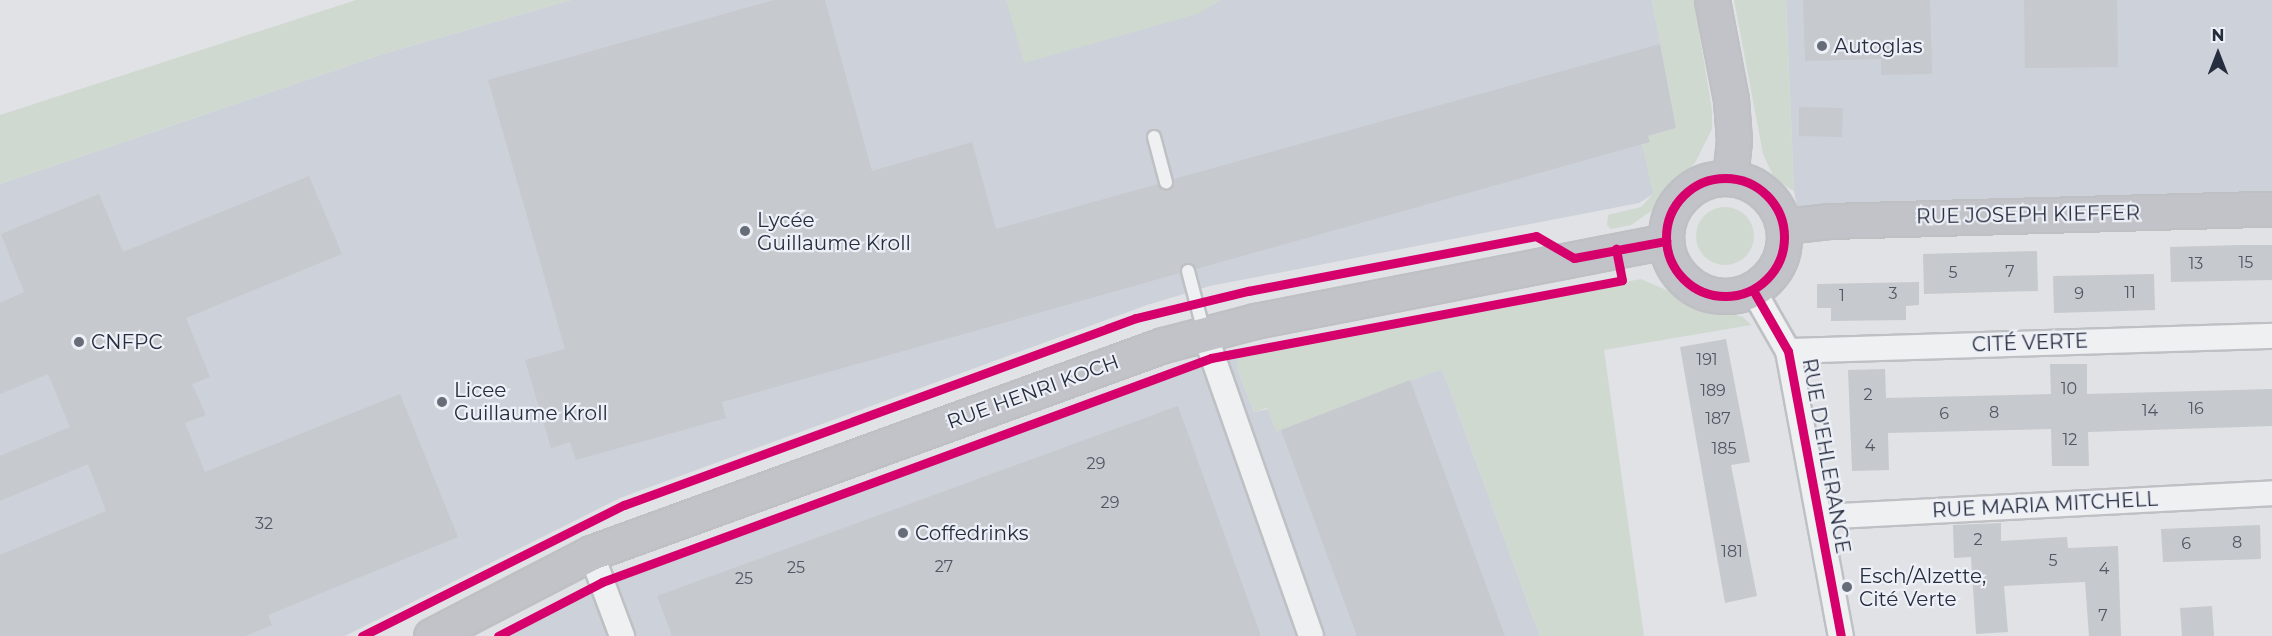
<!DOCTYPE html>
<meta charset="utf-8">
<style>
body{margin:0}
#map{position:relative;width:2272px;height:636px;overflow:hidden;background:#e0e2e6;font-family:Montserrat,sans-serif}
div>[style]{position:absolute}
.built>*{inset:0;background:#cdd1d9}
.green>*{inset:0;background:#d0d9d0}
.round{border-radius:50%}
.building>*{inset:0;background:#c6c9cd}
.roads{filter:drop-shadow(2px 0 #bec0c4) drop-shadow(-2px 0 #bec0c4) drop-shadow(0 2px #bec0c4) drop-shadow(0 -2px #bec0c4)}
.lane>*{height:12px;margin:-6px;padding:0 6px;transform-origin:6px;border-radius:6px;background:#eff0f2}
.street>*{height:24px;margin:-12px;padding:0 12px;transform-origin:12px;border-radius:12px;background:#eff0f2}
.secondary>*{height:33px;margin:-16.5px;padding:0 16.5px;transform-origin:16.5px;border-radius:16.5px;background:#c1c3c8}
.secondary>.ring{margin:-16.5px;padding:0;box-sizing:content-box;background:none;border:33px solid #c1c3c8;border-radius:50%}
.cycleway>*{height:9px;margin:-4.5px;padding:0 4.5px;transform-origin:4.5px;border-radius:4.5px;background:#d6006c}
.cycleway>.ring{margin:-4.5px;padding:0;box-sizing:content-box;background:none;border:9px solid #d6006c;border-radius:50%}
.dots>*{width:16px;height:16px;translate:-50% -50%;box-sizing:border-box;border:3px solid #edf0f6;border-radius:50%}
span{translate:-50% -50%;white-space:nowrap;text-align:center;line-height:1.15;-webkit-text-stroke:4.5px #edf0f6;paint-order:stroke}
.number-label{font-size:16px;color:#505664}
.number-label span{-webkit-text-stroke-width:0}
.poi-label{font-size:20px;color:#262d3f}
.left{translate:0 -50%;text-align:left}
.street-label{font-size:20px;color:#262d3f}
.north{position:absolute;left:2188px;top:24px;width:60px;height:60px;-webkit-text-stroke:4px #edf0f6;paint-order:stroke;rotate:0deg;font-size:16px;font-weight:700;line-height:24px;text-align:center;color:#262d3f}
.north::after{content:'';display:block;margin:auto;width:21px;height:27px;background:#262d3f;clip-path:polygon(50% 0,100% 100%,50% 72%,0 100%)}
</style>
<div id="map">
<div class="built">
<div style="clip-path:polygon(571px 0,1652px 0,1676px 128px,1648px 135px,1650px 142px,1642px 144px,1653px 188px,1653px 194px,1639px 203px,1210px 286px,1147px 305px,620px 498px,345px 636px,0 636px,0 184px,386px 53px)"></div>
<div style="clip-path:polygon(1786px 0,2272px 0,2272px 209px,1800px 223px,1794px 191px)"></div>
<div style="clip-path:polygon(1237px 353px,1237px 368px,1254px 412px,1410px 380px,1442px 369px,1540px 636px,498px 636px,602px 582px,1211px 358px)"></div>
</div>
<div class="green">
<div style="clip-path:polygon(356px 0,571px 0,386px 53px,0 184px,0 115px)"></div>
<div style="clip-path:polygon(1006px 0,1222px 0,1197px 14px,1024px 63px)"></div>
<div style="clip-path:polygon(1652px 0,1694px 0,1712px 110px,1712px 129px,1695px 163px,1666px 190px,1654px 209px,1631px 225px,1611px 229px,1607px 225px,1608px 215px,1641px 207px,1653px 194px,1642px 144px,1650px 142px,1648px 136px,1676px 128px)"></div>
<div style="clip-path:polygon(1734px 0,1786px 0,1794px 191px,1775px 180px,1763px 154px)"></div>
<div class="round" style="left:1696px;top:207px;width:58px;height:58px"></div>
<div style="clip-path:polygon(1641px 279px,1710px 309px,1743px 317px,1751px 325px,1604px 350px,1644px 636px,1540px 636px,1442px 369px,1276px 432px,1267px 408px,1254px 412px,1237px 368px,1237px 353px)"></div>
</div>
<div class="building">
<div style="clip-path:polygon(774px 0,825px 0,872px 171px,972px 142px,996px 229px,1158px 184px,1169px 190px,1174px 179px,1660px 44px,1676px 128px,1648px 136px,1650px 142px,1196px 269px,1185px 263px,1180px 273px,722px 402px,726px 418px,576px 460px,570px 442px,551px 448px,525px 360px,565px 349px,488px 80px)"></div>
<div style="clip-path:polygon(1803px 0,1930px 0,1932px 74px,1881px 75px,1881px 59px,1805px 61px)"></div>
<div style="clip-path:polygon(2024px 0,2117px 0,2118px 67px,2025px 68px)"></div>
<div style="clip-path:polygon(1799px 107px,1843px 108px,1842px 137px,1799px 136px)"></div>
<div style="clip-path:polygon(309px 176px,342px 254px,186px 318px,210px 377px,192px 384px,206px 415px,185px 423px,205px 472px,400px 394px,458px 537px,268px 615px,272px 625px,245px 636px,0 636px,0 555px,106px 511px,88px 464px,0 501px,0 456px,70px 427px,48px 374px,0 394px,0 303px,24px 292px,1px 234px,99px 194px,123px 252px)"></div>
<div style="clip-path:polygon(2241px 245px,2272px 245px,2272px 280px,2171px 282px,2170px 247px)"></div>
<div style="clip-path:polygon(2037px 251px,2038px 291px,1924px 294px,1923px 254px)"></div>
<div style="clip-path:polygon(2154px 274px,2155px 310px,2054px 313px,2053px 276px)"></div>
<div style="clip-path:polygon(1919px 282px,1919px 305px,1906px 306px,1906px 320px,1831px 321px,1831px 308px,1817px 308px,1817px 284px)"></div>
<div style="clip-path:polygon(1726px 339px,1750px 462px,1731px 465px,1757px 596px,1725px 603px,1680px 347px)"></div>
<div style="clip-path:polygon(2050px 364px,2087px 364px,2087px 394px,2272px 389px,2272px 426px,2088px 432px,2089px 466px,2052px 466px,2051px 429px,1888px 433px,1889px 470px,1852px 471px,1848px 370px,1885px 369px,1886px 398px,1970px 396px,2051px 394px)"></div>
<div style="clip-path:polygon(1410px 380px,1505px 636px,1357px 636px,1281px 430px)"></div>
<div style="clip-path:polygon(1178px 406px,1261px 636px,672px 636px,657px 596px)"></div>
<div style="clip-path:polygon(2001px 523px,2001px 541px,2067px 537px,2068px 548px,2118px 546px,2121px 636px,2089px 636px,2085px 582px,2004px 586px,2008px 632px,1976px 634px,1971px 557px,1954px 558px,1953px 525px)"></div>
<div style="clip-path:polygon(2260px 525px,2261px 559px,2163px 562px,2161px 529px)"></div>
<div style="clip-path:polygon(2212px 606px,2214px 636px,2182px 636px,2180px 608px)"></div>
</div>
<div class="roads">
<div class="lane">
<div style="left:1154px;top:137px;width:47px;rotate:75.1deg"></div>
<div style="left:1188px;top:271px;width:63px;rotate:75.3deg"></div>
</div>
<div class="street">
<div style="left:1753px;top:290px;width:70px;rotate:60.2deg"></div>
<div style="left:1788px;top:351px;width:290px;rotate:79.5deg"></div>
<div style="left:1204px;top:332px;width:322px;rotate:70.6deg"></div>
<div style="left:1788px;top:351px;width:484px;rotate:-1.8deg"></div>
<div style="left:1819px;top:517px;width:454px;rotate:-3deg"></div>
<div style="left:591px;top:553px;width:89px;rotate:69.5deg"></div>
</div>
<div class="secondary">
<div style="left:1712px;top:0;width:102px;rotate:79.2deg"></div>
<div style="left:1731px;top:100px;width:40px;rotate:85.7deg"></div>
<div style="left:1734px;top:140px;width:38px;rotate:96deg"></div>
<div class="ring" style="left:1666px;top:178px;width:85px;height:85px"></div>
<div style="left:1784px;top:226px;width:45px;rotate:-6.3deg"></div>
<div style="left:1829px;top:221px;width:443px;rotate:-1.6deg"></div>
<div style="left:431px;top:636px;width:180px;rotate:-27.4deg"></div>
<div style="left:591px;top:553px;width:609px;rotate:-19.98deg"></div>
<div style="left:1163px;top:345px;width:95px;rotate:-14.6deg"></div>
<div style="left:1255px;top:321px;width:419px;rotate:-11deg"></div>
</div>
</div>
<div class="cycleway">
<div class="ring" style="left:1666px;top:178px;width:109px;height:109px"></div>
<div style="left:1753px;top:290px;width:70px;rotate:60.2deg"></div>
<div style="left:1788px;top:351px;width:290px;rotate:79.5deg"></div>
<div style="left:362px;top:636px;width:293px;rotate:-26.6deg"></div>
<div style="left:624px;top:505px;width:545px;rotate:-20.06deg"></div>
<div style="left:1136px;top:318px;width:115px;rotate:-13.6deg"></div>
<div style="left:1248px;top:291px;width:293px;rotate:-10.8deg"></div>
<div style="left:1536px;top:236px;width:44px;rotate:30.1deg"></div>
<div style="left:1574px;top:258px;width:94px;rotate:-10.5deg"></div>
<div style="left:498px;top:636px;width:117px;rotate:-27.4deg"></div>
<div style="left:602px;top:582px;width:649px;rotate:-20.19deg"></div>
<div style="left:1211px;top:358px;width:418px;rotate:-10.7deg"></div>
<div style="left:1622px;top:280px;width:32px;rotate:-101deg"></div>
</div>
<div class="dots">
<div style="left:1822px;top:46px;background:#676c79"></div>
<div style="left:745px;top:231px;background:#676c79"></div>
<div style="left:79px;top:342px;background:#676c79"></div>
<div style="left:442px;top:402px;background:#676c79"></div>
<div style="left:903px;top:533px;background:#676c79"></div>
<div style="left:1847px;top:587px;background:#676c79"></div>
</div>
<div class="number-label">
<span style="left:2246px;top:263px">15</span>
<span style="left:2196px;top:264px">13</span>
<span style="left:2010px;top:272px">7</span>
<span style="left:1953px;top:273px">5</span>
<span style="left:2130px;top:293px">11</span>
<span style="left:1893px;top:294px">3</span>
<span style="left:2079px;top:294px">9</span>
<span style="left:1842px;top:296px">1</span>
<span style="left:1707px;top:360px">191</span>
<span style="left:2069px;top:389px">10</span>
<span style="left:1713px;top:391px">189</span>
<span style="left:1868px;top:395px">2</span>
<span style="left:2196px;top:409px">16</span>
<span style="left:2150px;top:411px">14</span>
<span style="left:1994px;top:413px">8</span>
<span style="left:1944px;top:414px">6</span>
<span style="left:1718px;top:419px">187</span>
<span style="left:2070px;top:440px">12</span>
<span style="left:1870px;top:446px">4</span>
<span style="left:1724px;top:449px">185</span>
<span style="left:1096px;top:464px">29</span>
<span style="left:1110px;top:503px">29</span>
<span style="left:264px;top:524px">32</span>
<span style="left:1978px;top:540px">2</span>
<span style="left:2237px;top:543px">8</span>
<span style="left:2186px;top:544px">6</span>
<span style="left:1732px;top:552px">181</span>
<span style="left:2053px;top:561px">5</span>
<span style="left:944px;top:567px">27</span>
<span style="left:796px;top:568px">25</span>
<span style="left:2104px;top:569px">4</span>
<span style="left:744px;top:579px">25</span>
<span style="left:2103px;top:616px">7</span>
</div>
<div class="poi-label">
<span class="left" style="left:1834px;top:46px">Autoglas</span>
<span class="left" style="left:757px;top:232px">Lycée<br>Guillaume Kroll</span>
<span class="left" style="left:91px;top:342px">CNFPC</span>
<span class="left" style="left:454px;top:402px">Licee<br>Guillaume Kroll</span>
<span class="left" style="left:915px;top:533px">Coffedrinks</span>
<span class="left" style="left:1859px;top:588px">Esch/Alzette,<br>Cité Verte</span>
</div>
<div class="street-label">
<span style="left:2028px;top:215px;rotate:-1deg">RUE JOSEPH KIEFFER</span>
<span style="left:2030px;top:343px;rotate:-2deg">CITÉ VERTE</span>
<span style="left:1033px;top:392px;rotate:-20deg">RUE HENRI KOCH</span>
<span style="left:1826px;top:456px;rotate:80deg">RUE D'EHLERANGE</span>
<span style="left:2045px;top:505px;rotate:-3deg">RUE MARIA MITCHELL</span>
</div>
<div class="north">N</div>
</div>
